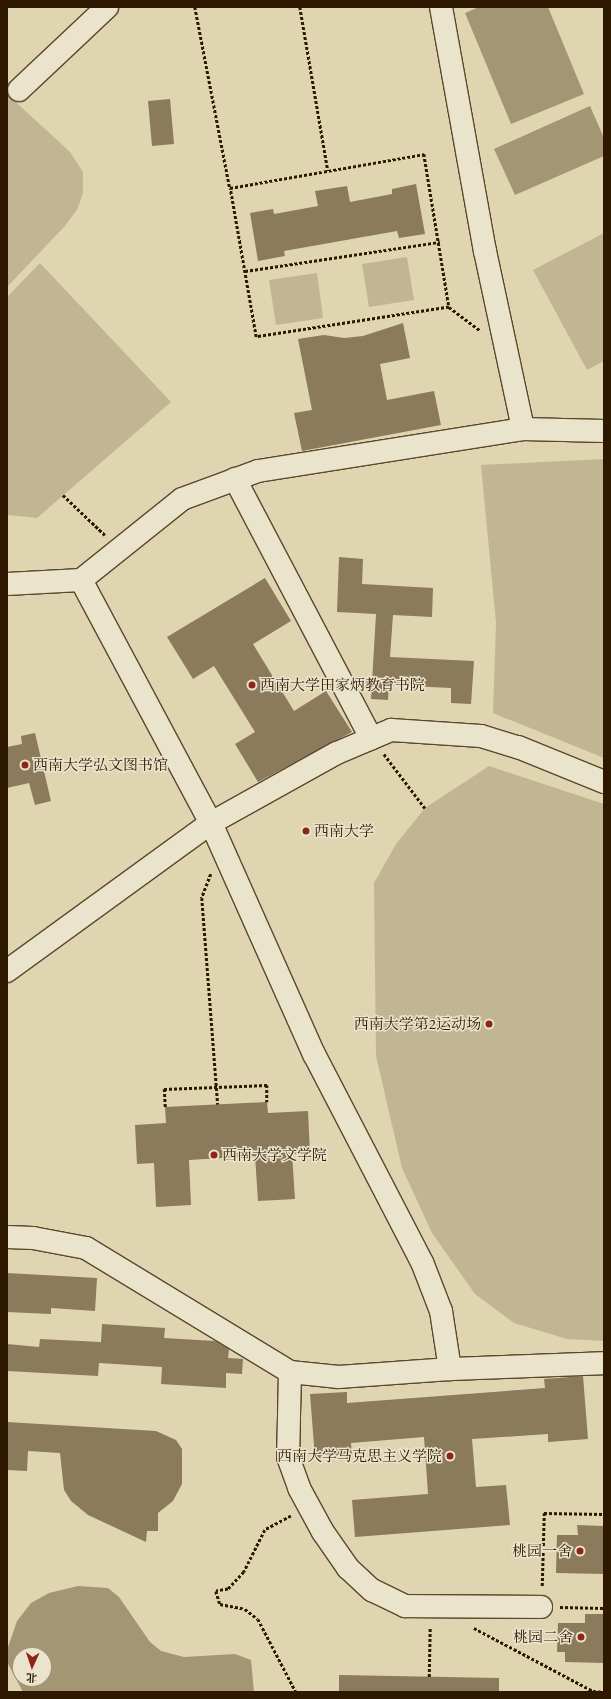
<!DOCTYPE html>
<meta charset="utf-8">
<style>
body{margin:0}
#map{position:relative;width:611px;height:1699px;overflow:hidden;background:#e0d5b1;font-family:"EB Garamond","Noto Serif SC",serif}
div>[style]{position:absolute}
.green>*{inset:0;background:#c2b593}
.water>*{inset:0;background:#a49575}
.building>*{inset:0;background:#8b7a5c}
.path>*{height:2.5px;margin-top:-1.25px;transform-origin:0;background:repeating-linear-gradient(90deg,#2f1800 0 3px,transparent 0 5px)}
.roads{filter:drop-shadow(1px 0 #5b472c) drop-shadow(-1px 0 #5b472c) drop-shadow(0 1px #5b472c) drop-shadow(0 -1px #5b472c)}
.minor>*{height:22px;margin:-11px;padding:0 11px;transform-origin:11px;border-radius:11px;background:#ebe4cc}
.dots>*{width:11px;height:11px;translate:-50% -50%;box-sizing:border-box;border:2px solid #ebe4cc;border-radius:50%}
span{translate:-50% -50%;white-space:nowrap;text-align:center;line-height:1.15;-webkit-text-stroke:3px #ebe4cc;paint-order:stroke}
.poi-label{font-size:15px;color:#2f1800}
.left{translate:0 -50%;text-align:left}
.right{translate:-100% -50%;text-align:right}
.frame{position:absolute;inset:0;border:8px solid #2f1800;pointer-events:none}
.north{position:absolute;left:12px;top:1647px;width:40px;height:40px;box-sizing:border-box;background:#ebe4cc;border:1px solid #a0927a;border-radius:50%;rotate:183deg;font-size:11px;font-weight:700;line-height:16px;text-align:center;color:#2f1800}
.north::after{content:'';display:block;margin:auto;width:14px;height:18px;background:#8f2418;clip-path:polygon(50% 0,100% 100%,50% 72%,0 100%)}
</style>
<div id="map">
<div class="green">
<div style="clip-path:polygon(7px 94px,70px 152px,83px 172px,83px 193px,77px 210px,64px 227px,7px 287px)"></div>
<div style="clip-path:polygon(604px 233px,604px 361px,587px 370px,533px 270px)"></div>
<div style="clip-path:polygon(407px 257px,414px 300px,369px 307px,362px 264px)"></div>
<div style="clip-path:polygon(40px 263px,171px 402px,37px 518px,7px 515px,7px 297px)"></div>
<div style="clip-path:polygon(317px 273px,323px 318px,276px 325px,269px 280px)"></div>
<div style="clip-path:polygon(604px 459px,604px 758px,493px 713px,496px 623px,481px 465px)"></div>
<div style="clip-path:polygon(489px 766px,604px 804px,604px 1341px,567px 1339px,514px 1323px,475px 1294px,432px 1233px,402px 1168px,376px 1056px,374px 883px,396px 844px,425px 808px)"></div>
</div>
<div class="water">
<div style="clip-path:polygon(479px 7px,548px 7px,584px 94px,511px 124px,465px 13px)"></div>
<div style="clip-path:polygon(590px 106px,604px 138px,604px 156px,515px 195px,494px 149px)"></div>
<div style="clip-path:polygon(evenodd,78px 1586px,108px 1588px,119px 1597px,150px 1642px,161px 1651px,184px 1657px,235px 1654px,251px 1660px,254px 1692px,23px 1692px,7px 1662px,7px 1650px,17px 1621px,31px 1603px,49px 1593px,78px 1586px,20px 1655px,44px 1655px,44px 1679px,20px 1679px,20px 1655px)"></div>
</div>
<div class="building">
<div style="clip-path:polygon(170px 99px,174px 144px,152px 146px,148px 101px)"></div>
<div style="clip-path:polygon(416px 184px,425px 234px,399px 238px,397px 231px,284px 251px,285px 256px,258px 261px,250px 213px,273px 209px,274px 214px,318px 206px,315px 191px,347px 186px,350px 202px,392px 194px,392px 189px)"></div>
<div style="clip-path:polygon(403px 323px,410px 358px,380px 364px,387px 400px,434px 391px,441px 425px,302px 451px,294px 413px,312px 410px,298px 339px,324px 335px,344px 338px,363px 336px)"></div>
<div style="clip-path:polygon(339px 557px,363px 559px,362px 584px,433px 588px,432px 617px,393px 615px,390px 657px,474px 661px,471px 704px,451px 703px,451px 688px,389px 685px,388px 700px,371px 699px,376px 614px,337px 612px)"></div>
<div style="clip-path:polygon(265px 578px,291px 621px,253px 644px,294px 711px,326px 691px,352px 732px,258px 782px,235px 744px,255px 732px,214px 666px,193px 679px,167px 637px)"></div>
<div style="clip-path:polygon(35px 733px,51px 801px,35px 805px,29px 783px,7px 788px,7px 747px,22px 744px,21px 736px)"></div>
<div style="clip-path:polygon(267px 1102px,268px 1113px,308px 1111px,310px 1153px,292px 1154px,295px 1199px,258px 1201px,255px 1156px,189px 1160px,191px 1205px,156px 1207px,154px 1163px,137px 1164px,135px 1125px,166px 1123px,165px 1107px)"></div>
<div style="clip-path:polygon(7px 1273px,97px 1278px,95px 1311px,51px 1308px,51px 1314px,7px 1312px)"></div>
<div style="clip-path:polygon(102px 1324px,165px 1328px,164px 1338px,215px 1341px,229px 1349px,228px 1358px,243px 1359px,242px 1374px,226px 1373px,226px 1388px,161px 1384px,162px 1367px,99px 1363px,98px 1376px,7px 1371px,7px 1344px,39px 1347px,40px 1339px,101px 1342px)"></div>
<div style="clip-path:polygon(583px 1376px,588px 1439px,548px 1442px,548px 1434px,472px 1439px,476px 1487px,506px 1485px,510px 1525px,355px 1537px,352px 1500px,428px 1494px,424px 1437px,351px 1443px,352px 1455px,315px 1458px,310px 1394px,347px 1392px,347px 1403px,545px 1388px,544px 1379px)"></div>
<div style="clip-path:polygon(7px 1422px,156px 1431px,176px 1440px,182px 1449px,182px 1484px,173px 1501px,158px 1513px,158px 1531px,147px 1531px,146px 1542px,88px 1515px,71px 1501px,64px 1490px,60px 1453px,28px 1451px,27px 1471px,7px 1470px)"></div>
<div style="clip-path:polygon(577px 1525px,604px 1526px,604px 1574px,556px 1573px,557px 1535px,578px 1535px)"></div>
<div style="clip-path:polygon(585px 1614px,604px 1614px,604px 1663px,565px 1662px,565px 1652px,557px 1652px,558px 1623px,585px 1623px)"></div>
<div style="clip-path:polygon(339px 1675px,499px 1678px,499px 1692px,339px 1692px)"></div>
</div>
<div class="path">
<div style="left:195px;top:7px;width:184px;rotate:79.1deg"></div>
<div style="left:300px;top:7px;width:166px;rotate:80.3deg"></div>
<div style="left:424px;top:154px;width:155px;rotate:80.7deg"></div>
<div style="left:449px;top:307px;width:195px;rotate:171.2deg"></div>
<div style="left:256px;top:337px;width:151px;rotate:-99.9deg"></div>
<div style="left:230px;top:188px;width:197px;rotate:-9.9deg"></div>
<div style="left:245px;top:271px;width:197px;rotate:-8.5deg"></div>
<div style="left:449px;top:307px;width:40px;rotate:37deg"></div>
<div style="left:63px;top:495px;width:58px;rotate:43.6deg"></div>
<div style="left:384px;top:754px;width:68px;rotate:52.8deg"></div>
<div style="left:211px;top:874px;width:26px;rotate:111deg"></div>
<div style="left:202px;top:898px;width:207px;rotate:85.6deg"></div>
<div style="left:165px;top:1107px;width:18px;rotate:-93deg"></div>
<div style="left:164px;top:1089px;width:103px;rotate:-2.2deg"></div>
<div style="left:267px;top:1085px;width:17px;rotate:90deg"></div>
<div style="left:291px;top:1516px;width:30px;rotate:152deg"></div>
<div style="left:265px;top:1530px;width:47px;rotate:116.6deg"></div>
<div style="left:244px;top:1572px;width:23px;rotate:133deg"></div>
<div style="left:228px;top:1589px;width:12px;rotate:171deg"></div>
<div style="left:216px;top:1591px;width:14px;rotate:73deg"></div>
<div style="left:220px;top:1604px;width:25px;rotate:11deg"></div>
<div style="left:245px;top:1609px;width:16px;rotate:38deg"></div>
<div style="left:258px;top:1619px;width:82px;rotate:62.5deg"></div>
<div style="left:542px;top:1586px;width:73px;rotate:-88.4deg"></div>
<div style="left:544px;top:1513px;width:60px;rotate:1deg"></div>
<div style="left:560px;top:1607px;width:44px;rotate:1.3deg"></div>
<div style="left:474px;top:1628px;width:135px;rotate:27.9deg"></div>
<div style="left:593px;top:1691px;width:11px;rotate:5deg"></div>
<div style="left:429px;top:1677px;width:50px;rotate:-88.9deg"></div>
</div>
<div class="roads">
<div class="minor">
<div style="left:441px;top:7px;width:248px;rotate:79.8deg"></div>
<div style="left:485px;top:251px;width:182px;rotate:77.9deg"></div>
<div style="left:19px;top:90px;width:121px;rotate:-43.3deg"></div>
<div style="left:235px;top:479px;width:293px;rotate:62.3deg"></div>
<div style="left:81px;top:580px;width:276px;rotate:61.9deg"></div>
<div style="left:211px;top:823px;width:253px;rotate:66deg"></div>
<div style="left:314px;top:1054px;width:234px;rotate:62.6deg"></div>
<div style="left:422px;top:1262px;width:53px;rotate:68.8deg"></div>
<div style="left:441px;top:1311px;width:59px;rotate:81.2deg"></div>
<div style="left:450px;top:1369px;width:154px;rotate:-2.2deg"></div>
<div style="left:7px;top:584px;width:74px;rotate:-3.1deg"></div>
<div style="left:81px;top:580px;width:129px;rotate:-38.7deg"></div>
<div style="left:182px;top:499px;width:81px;rotate:-20.2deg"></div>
<div style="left:258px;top:471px;width:268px;rotate:-9deg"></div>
<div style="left:523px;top:429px;width:81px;rotate:1.4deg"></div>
<div style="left:7px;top:971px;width:252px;rotate:-36deg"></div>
<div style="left:211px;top:823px;width:144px;rotate:-29.1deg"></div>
<div style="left:337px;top:753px;width:59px;rotate:-23.1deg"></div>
<div style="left:391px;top:730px;width:90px;rotate:3.8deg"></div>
<div style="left:481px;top:736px;width:39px;rotate:17deg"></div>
<div style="left:518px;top:747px;width:93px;rotate:22.1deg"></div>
<div style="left:7px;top:1237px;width:26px;rotate:2deg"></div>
<div style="left:33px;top:1238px;width:54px;rotate:10.7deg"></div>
<div style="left:86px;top:1248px;width:239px;rotate:31.3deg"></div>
<div style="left:290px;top:1372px;width:49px;rotate:5.8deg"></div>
<div style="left:339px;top:1377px;width:111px;rotate:-4.1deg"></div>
<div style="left:290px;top:1372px;width:85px;rotate:91.3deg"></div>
<div style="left:288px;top:1457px;width:33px;rotate:70deg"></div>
<div style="left:299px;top:1488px;width:50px;rotate:61.4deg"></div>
<div style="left:323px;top:1532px;width:44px;rotate:55.2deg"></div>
<div style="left:348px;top:1568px;width:33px;rotate:43deg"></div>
<div style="left:372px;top:1590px;width:37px;rotate:26deg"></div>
<div style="left:405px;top:1606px;width:136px;rotate:0.4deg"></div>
</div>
</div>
<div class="dots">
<div style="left:252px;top:685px;background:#8f2418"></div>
<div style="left:25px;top:765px;background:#8f2418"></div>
<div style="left:306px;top:831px;background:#8f2418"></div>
<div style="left:489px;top:1024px;background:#8f2418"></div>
<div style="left:214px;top:1155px;background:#8f2418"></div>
<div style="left:450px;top:1456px;background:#8f2418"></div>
<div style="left:580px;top:1551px;background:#8f2418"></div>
<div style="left:581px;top:1637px;background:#8f2418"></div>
</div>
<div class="poi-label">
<span class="left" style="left:260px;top:685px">西南大学田家炳教育书院</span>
<span class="left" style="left:33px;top:765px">西南大学弘文图书馆</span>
<span class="left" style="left:314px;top:831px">西南大学</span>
<span class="right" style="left:481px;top:1024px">西南大学第2运动场</span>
<span class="left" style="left:222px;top:1155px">西南大学文学院</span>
<span class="right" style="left:442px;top:1456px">西南大学马克思主义学院</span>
<span class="right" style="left:572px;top:1551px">桃园一舍</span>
<span class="right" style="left:573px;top:1637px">桃园二舍</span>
</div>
<div class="frame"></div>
<div class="north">北</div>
</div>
